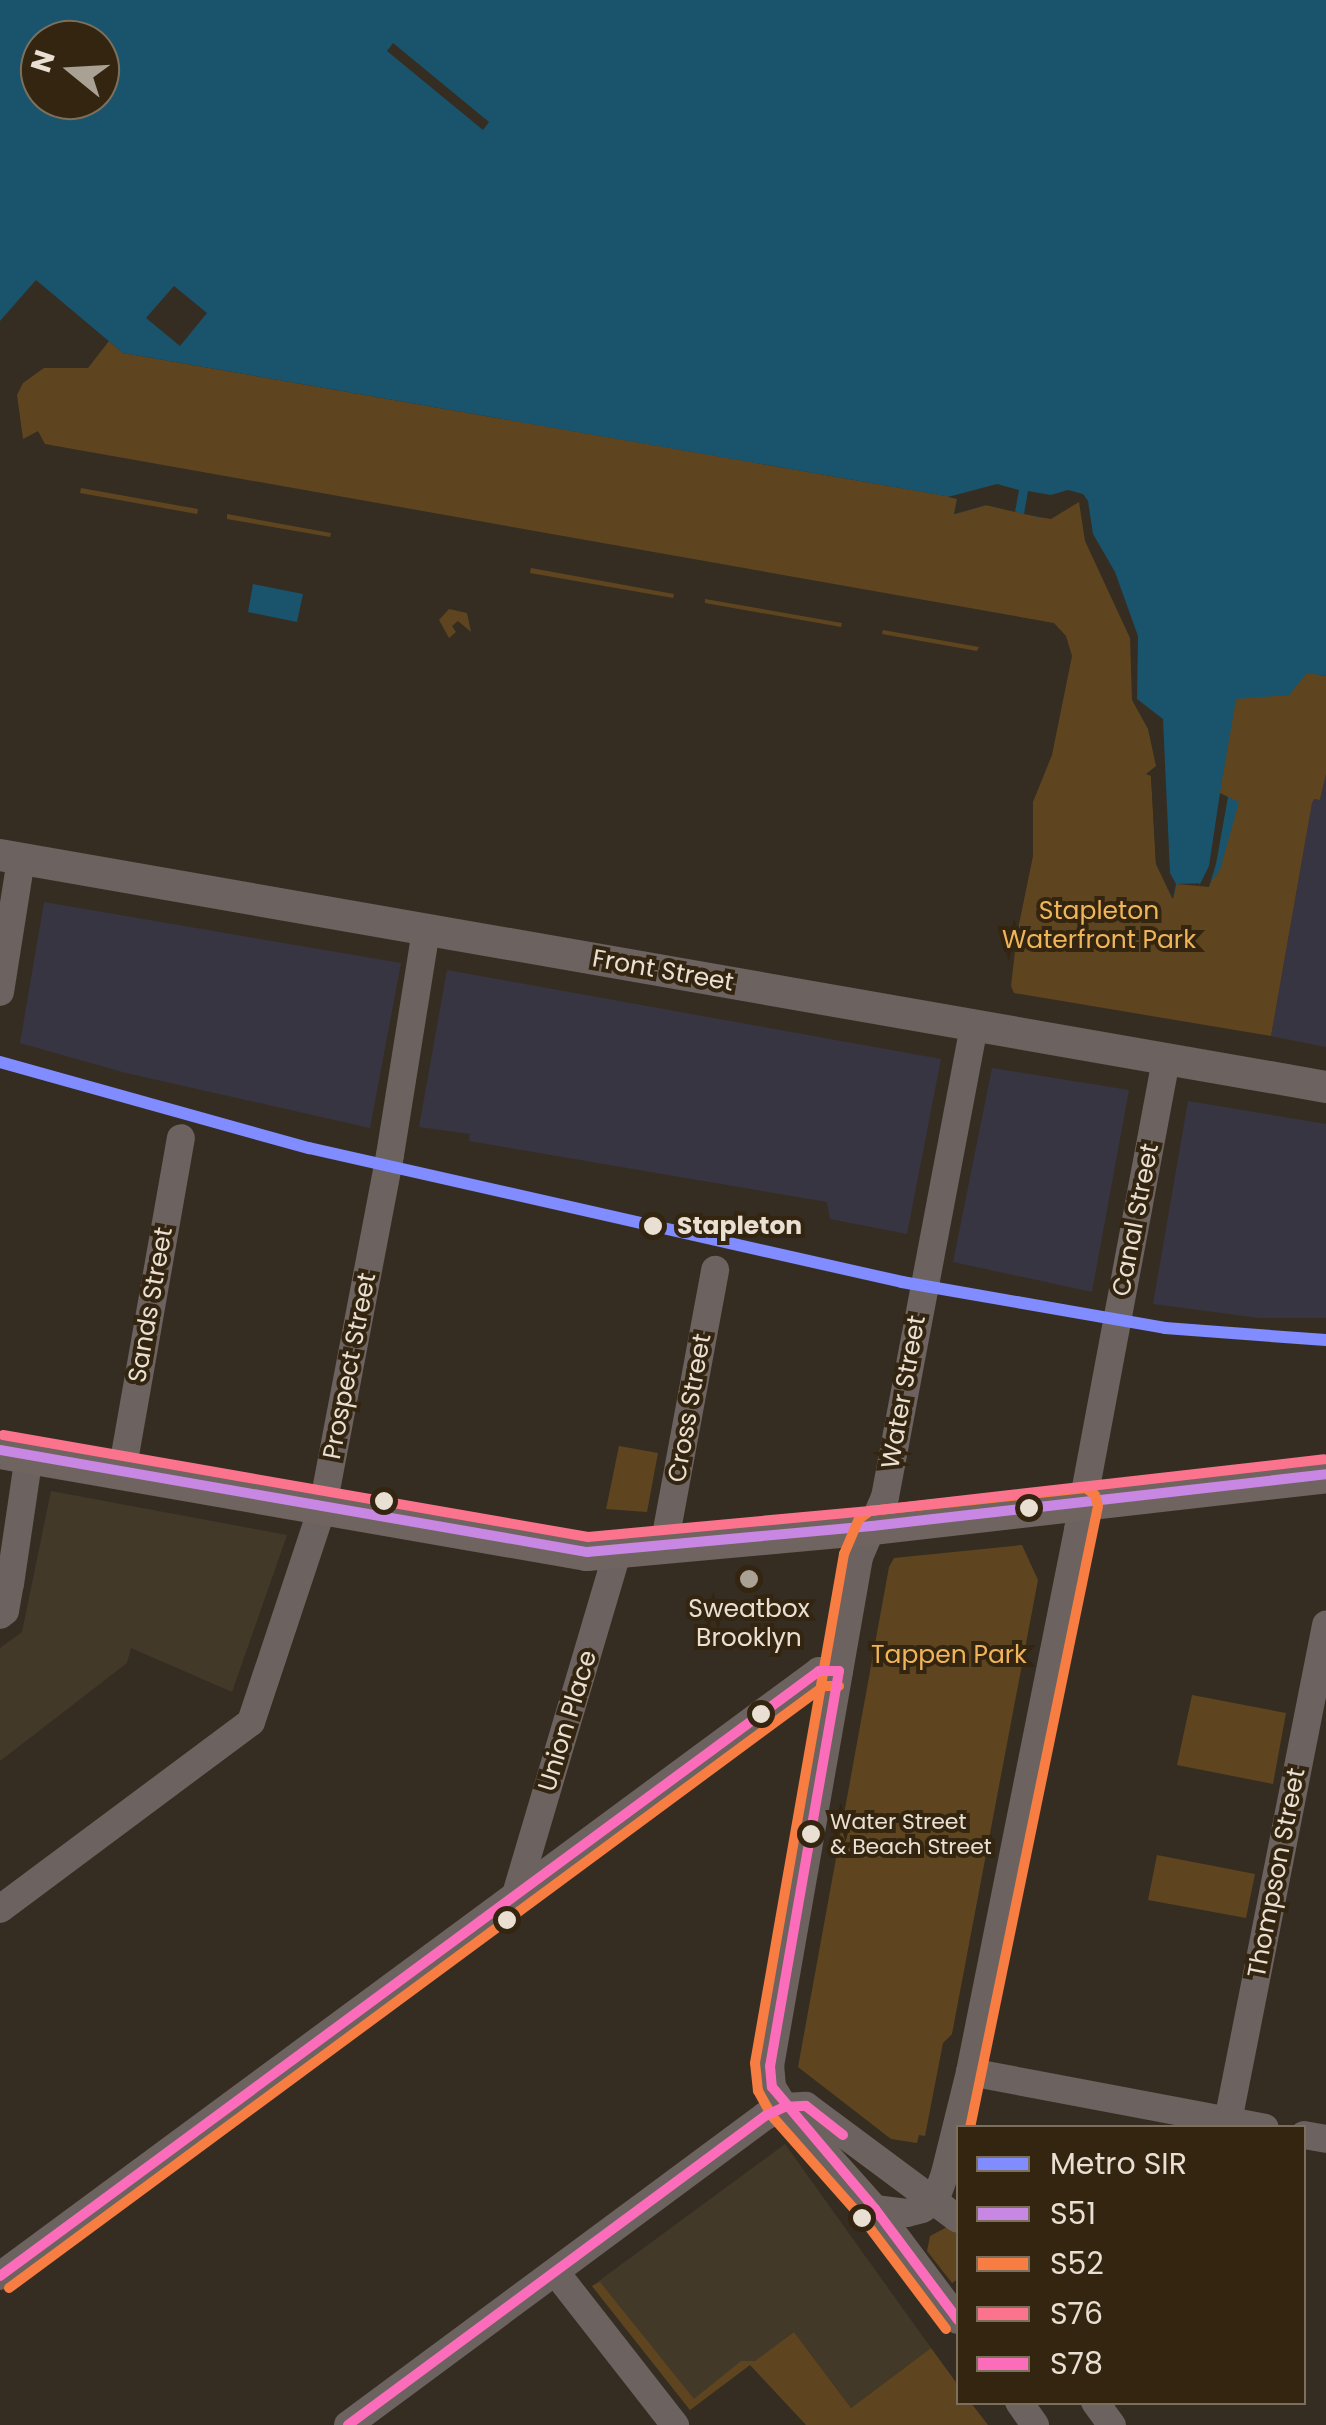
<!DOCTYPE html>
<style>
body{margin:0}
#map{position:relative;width:1326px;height:2425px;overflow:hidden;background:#352d21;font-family:Poppins,sans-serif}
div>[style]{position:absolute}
.commercial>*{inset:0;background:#433929}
.industrial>*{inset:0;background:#383543}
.green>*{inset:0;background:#5e451f}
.water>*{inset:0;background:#1a536c}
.pier>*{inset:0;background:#352d21}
.minor>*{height:28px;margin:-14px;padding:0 14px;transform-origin:14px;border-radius:14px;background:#6c625f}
.tertiary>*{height:32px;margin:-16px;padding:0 16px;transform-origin:16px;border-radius:16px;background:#6c625f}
.secondary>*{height:38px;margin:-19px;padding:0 19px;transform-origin:19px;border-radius:19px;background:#6f645f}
.bus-1>*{height:10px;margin:-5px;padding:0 5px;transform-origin:5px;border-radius:5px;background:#c787e3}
.bus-2>*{height:10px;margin:-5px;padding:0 5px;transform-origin:5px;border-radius:5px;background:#f77d43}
.bus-3>*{height:10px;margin:-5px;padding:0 5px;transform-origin:5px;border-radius:5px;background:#fc738d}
.bus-4>*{height:10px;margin:-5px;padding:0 5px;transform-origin:5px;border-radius:5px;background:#fb6dba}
.metro-1>*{height:12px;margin:-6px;padding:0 6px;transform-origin:6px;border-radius:6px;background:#808cff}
.dots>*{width:28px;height:28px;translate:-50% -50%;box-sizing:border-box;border:5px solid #33250f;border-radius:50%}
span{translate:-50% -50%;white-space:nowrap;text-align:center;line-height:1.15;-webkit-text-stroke:8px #33250f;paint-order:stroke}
.bus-label{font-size:22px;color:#e9e0d3}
.left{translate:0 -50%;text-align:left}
.park-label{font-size:25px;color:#f0b55b}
.street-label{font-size:25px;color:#e9e0d3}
.stop-label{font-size:25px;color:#e9e0d3;font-weight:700}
.poi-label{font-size:25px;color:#e9e0d3}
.legend{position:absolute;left:956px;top:2125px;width:350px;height:280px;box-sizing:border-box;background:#33250f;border:2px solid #7c705d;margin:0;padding:12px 18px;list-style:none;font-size:30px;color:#e9e0d3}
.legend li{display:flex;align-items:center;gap:20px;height:50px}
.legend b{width:50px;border:2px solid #7c705d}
.north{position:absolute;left:20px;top:20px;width:100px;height:100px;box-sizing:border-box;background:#33250f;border:2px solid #7c705d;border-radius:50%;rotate:288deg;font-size:28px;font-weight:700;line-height:40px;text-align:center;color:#e9e0d3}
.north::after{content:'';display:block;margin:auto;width:35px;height:45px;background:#aaa195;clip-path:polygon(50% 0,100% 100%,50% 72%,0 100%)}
</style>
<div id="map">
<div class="commercial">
<div style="clip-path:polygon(51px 1491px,287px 1535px,232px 1692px,131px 1648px,127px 1663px,0 1761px,0 1648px,22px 1632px)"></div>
<div style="clip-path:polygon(785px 2144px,931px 2348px,851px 2408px,794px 2332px,690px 2410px,592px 2286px)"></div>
</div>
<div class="industrial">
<div style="clip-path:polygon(1326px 774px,1326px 1047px,1271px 1036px,1312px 803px,1313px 799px,1320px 800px)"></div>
<div style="clip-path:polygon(44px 902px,401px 963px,370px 1128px,126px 1073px,20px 1043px)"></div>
<div style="clip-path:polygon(447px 970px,941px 1059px,907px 1234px,830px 1219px,827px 1202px,469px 1141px,470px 1134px,419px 1127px)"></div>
<div style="clip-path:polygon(992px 1068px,1129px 1090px,1092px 1292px,953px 1262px)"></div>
<div style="clip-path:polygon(1188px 1101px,1326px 1124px,1326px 1318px,1259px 1318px,1153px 1304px)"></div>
</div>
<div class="green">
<div style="clip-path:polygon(109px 341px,123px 353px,958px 498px,955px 514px,987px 505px,1042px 518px,1083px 494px,1192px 527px,1153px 727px,1162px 769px,1151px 776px,1156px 864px,1172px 898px,1176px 884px,1199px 886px,1224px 767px,1163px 719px,1307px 672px,1326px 676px,1326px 774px,1320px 800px,1314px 799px,1312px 803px,1271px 1036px,1014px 993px,1011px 986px,1017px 934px,1033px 856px,1033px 802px,1052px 755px,1072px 656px,1066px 636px,1054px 623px,45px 444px,38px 431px,23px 439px,17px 395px,23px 383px,44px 368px,88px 368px)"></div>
<div style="clip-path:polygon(81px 488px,198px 509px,197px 514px,80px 493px)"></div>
<div style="clip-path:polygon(227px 514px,331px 533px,330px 537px,227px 519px)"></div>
<div style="clip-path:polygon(531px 568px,674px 594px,673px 598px,530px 573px)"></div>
<div style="clip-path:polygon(705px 599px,842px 623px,841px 627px,705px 603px)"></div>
<div style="clip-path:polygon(449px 609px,467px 613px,471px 632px,458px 621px,452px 626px,456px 632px,449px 638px,439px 620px)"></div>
<div style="clip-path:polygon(883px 630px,979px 647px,977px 651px,882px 634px)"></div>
<div style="clip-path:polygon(619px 1446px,658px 1453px,647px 1512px,606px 1509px)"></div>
<div style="clip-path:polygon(1022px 1545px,1038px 1580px,952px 2034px,943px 2043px,925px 2136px,919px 2135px,917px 2143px,891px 2139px,798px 2067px,889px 1567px,894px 1558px)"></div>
<div style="clip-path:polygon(1192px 1695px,1286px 1713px,1273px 1784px,1177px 1765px)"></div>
<div style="clip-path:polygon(1157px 1855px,1255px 1874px,1246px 1918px,1148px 1900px)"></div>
<div style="clip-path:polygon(947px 2227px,958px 2232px,958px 2279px,952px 2283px,927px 2251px,930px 2236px)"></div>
<div style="clip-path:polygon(600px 2282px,694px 2399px,741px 2361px,755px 2361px,794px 2332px,851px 2408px,931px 2348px,958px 2385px,958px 2402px,971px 2403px,988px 2425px,806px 2425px,750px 2365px,690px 2410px,592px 2286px)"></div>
</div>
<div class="water">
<div style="clip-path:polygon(evenodd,0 0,1326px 0,1326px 676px,1307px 673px,1289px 695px,1236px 699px,1220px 793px,1239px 802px,1220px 870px,1210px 883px,1177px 884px,1173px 899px,1156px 864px,1162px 768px,1153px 727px,1137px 699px,1135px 637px,1089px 539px,1082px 494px,1042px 518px,987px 505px,954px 514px,957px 498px,123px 353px,36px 280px,0 321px,0 0,40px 40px,100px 40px,100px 100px,40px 100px,40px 40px)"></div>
<div style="clip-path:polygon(253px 584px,303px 594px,297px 622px,248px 612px)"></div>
</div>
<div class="pier">
<div style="clip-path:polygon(393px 43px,489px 122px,483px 130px,387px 51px)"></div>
<div style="clip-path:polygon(174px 286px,207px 313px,180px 346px,146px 318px)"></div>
<div style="clip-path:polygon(997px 484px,1019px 490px,1015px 512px,986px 505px,954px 514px,957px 499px,948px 497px)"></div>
<div style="clip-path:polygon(1068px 490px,1083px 494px,1088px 501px,1093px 534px,1115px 572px,1138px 636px,1137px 699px,1163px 719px,1170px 873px,1176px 884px,1173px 899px,1156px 864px,1151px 776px,1146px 774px,1156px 766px,1148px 729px,1132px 700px,1130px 638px,1085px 541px,1079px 502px,1051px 519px,1024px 514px,1028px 491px,1051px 495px)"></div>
<div style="clip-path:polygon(1220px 793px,1228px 797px,1216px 864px,1209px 887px,1199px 886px,1209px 866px)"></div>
</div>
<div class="minor">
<div style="left:0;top:992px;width:135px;rotate:-81deg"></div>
<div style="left:122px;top:1472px;width:339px;rotate:-80deg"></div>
<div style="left:664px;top:1546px;width:281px;rotate:-79.5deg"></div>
<div style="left:0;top:1615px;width:6px;rotate:-39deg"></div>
<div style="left:5px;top:1611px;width:27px;rotate:-80deg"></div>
<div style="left:10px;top:1584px;width:130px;rotate:-81.6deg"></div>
<div style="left:517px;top:1891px;width:355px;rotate:-73.5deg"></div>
<div style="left:0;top:1909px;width:313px;rotate:-36.7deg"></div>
<div style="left:251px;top:1722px;width:228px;rotate:-71.6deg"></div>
<div style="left:323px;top:1506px;width:357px;rotate:-79.2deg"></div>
<div style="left:390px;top:1155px;width:228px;rotate:-80.9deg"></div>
<div style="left:970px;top:2072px;width:300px;rotate:10.7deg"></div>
<div style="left:1228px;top:2121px;width:506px;rotate:-78.82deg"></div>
<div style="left:1304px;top:2135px;width:22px;rotate:10deg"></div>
<div style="left:875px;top:2209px;width:32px;rotate:7deg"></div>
<div style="left:907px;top:2213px;width:16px;rotate:-15deg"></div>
<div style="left:922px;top:2209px;width:15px;rotate:-32deg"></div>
<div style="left:935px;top:2201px;width:30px;rotate:-70deg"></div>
<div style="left:945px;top:2173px;width:104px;rotate:-76.1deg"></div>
<div style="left:970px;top:2072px;width:553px;rotate:-78.73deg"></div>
<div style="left:1078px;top:1530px;width:477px;rotate:-79.4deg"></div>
<div style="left:557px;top:2274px;width:192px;rotate:52deg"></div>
<div style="left:0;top:2276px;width:1018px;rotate:-36.45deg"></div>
<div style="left:819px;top:1671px;width:20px"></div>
<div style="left:958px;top:2320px;width:139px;rotate:-126.8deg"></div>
<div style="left:875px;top:2209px;width:137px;rotate:-131.7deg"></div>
<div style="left:784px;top:2107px;width:23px;rotate:-121deg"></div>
<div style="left:772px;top:2087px;width:21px;rotate:-95deg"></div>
<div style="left:770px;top:2066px;width:517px;rotate:-80.08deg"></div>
<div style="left:859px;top:1557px;width:65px;rotate:-66.6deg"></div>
<div style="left:885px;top:1497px;width:480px;rotate:-79.3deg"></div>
<div style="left:1019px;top:2402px;width:28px;rotate:55deg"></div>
<div style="left:1095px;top:2402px;width:29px;rotate:54deg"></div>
<div style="left:348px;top:2425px;width:519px;rotate:-36.54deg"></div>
<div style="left:765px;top:2116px;width:21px;rotate:-25deg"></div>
<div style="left:784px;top:2107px;width:22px;rotate:-3deg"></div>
<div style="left:806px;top:2106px;width:189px;rotate:36.6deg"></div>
</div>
<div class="tertiary">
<div style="left:0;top:855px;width:1346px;rotate:9.92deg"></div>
</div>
<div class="secondary">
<div style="left:0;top:1450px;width:596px;rotate:9.86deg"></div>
<div style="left:587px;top:1552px;width:286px;rotate:-5.2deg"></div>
<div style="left:872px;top:1526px;width:457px;rotate:-6.5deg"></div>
</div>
<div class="bus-1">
<div style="left:0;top:1450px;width:596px;rotate:9.86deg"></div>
<div style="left:587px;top:1552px;width:286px;rotate:-5.2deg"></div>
<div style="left:872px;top:1526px;width:457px;rotate:-6.5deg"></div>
</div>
<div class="bus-2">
<div style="left:9px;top:2288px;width:1013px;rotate:-36.45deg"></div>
<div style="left:824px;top:1686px;width:15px"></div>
<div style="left:946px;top:2329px;width:138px;rotate:-127deg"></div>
<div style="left:863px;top:2219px;width:137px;rotate:-131.5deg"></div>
<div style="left:772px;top:2116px;width:29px;rotate:-119deg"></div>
<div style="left:758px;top:2091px;width:28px;rotate:-96deg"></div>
<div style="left:755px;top:2063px;width:517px;rotate:-80.08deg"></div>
<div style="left:844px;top:1554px;width:38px;rotate:-67deg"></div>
<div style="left:859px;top:1519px;width:14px;rotate:-36deg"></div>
<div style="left:870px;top:1511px;width:217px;rotate:-6.1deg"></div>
<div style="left:1086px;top:1488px;width:11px;rotate:38deg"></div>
<div style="left:1095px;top:1495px;width:11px;rotate:75deg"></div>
<div style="left:1098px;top:1506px;width:635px;rotate:101.63deg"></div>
</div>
<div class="bus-3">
<div style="left:3px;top:1435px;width:594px;rotate:9.89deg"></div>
<div style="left:588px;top:1537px;width:283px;rotate:-5.3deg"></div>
<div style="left:870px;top:1511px;width:457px;rotate:-6.5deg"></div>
</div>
<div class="bus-4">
<div style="left:0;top:2276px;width:1018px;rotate:-36.45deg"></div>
<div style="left:819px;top:1671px;width:20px"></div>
<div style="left:839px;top:1671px;width:401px;rotate:99.9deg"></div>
<div style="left:770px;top:2066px;width:21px;rotate:85deg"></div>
<div style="left:772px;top:2087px;width:160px;rotate:49.8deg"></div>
<div style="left:875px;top:2209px;width:139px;rotate:53.2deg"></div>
<div style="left:348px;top:2425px;width:519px;rotate:-36.54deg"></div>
<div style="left:765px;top:2116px;width:21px;rotate:-25deg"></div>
<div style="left:784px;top:2107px;width:22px;rotate:-3deg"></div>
<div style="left:806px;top:2106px;width:47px;rotate:38.1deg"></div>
</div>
<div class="metro-1">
<div style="left:0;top:1062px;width:321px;rotate:15.6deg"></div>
<div style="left:309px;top:1148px;width:608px;rotate:12.73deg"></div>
<div style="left:902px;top:1282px;width:267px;rotate:9.9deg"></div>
<div style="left:1165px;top:1328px;width:161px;rotate:4.3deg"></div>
</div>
<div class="dots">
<div style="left:653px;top:1226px;background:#e9e0d3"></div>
<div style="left:384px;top:1501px;background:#e9e0d3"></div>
<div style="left:1029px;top:1508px;background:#e9e0d3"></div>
<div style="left:749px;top:1579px;background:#aaa195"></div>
<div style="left:761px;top:1714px;background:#e9e0d3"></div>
<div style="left:811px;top:1834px;background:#e9e0d3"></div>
<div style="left:507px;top:1920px;background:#e9e0d3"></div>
<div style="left:862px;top:2218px;background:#e9e0d3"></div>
</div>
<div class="bus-label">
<span class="left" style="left:830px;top:1834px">Water Street<br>&amp; Beach Street</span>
</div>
<div class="park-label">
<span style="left:1099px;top:926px">Stapleton<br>Waterfront Park</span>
<span style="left:949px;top:1655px">Tappen Park</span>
</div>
<div class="street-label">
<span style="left:663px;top:971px;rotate:10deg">Front Street</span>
<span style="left:1136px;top:1220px;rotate:-79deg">Canal Street</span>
<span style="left:151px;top:1305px;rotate:-80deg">Sands Street</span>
<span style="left:350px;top:1366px;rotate:-79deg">Prospect Street</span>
<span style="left:904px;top:1392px;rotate:-80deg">Water Street</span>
<span style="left:690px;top:1408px;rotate:-80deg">Cross Street</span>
<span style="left:568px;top:1721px;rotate:-73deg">Union Place</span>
<span style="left:1277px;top:1873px;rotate:-79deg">Thompson Street</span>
</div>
<div class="stop-label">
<span class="left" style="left:677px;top:1226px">Stapleton</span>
</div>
<div class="poi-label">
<span style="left:749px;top:1624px">Sweatbox<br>Brooklyn</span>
</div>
<ul class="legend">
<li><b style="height:12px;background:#808cff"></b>Metro SIR</li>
<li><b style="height:12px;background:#c787e3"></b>S51</li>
<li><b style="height:12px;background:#f77d43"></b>S52</li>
<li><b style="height:12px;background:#fc738d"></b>S76</li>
<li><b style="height:12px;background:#fb6dba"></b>S78</li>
</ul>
<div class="north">N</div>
</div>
